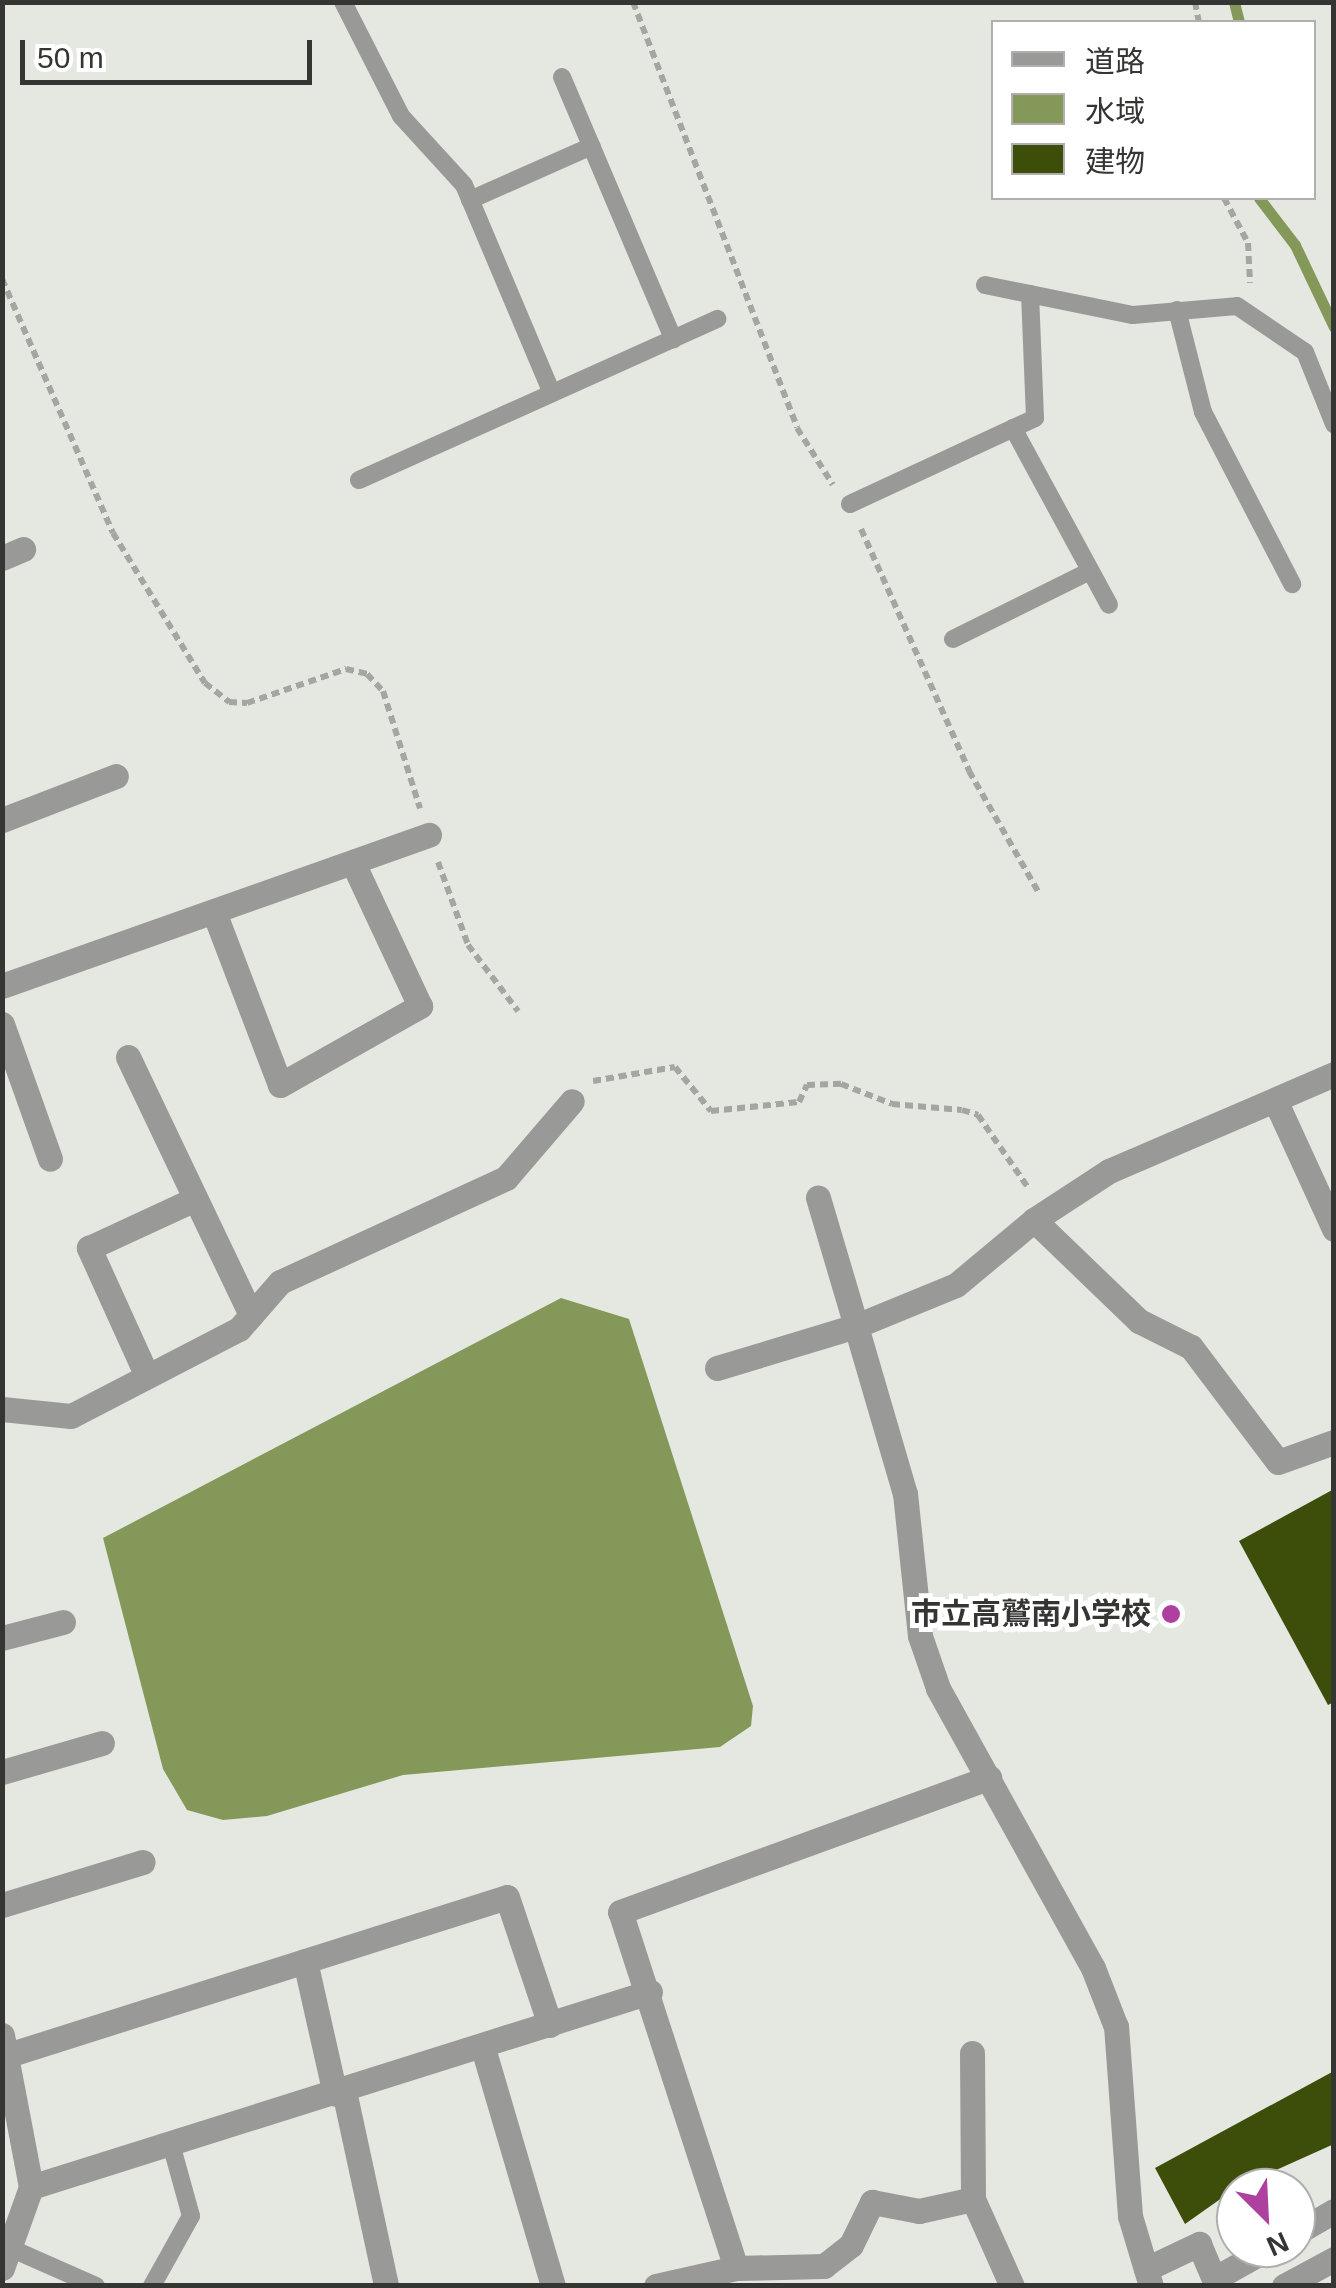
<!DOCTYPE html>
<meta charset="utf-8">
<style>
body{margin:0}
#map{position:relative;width:1336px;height:2288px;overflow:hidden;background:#e5e8e1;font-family:Arial,"Noto Sans JP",sans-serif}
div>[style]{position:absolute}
.water>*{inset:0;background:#849959}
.stream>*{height:11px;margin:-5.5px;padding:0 5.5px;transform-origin:5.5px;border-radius:5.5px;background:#849959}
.building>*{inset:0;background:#3d4d0a}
.path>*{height:6px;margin-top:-3px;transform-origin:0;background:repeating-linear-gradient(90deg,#a4a6a1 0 8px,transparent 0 13px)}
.service>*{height:18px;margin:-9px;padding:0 9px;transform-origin:9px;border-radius:9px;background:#999a97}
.minor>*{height:25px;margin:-12.5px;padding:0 12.5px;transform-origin:12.5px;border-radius:12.5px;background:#999a97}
.dots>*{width:28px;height:28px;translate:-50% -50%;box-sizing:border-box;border:5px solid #fff;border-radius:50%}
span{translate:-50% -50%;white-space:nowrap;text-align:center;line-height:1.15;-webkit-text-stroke:10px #fff;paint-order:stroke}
.poi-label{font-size:30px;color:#353634;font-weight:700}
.right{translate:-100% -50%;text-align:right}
.frame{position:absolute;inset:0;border:5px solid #353634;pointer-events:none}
.legend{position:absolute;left:991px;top:20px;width:325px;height:180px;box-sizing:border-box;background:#fff;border:2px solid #aeafae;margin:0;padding:12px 18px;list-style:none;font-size:30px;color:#353634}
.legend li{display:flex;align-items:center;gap:20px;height:50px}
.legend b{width:50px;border:2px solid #aeafae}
.north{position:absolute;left:1216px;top:2168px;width:100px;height:100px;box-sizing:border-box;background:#fff;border:2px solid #aeafae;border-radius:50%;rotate:156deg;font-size:28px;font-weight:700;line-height:40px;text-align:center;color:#353634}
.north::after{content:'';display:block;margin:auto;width:35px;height:45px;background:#ae419f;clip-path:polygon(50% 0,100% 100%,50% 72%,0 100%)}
.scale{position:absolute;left:20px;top:40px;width:292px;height:45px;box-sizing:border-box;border:5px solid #353634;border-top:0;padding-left:12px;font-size:30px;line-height:35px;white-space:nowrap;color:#353634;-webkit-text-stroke:8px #fff;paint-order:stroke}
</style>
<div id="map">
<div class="water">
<div style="clip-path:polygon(561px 1298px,629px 1319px,753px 1706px,751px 1726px,720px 1747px,403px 1775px,267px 1816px,223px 1820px,187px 1810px,163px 1769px,103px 1538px)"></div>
</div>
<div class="stream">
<div style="left:1234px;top:2px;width:21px;rotate:76deg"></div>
<div style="left:1259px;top:198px;width:59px;rotate:52.5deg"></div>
<div style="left:1295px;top:245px;width:91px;rotate:64.6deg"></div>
</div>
<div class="building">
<div style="clip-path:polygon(1334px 1489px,1334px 1702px,1328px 1705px,1239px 1541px)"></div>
<div style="clip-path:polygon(1334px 2071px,1334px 2144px,1236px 2188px,1185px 2224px,1155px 2168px)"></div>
</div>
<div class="path">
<div style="left:633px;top:2px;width:456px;rotate:68.9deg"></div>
<div style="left:797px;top:428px;width:67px;rotate:57.7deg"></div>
<div style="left:1195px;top:2px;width:20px;rotate:79deg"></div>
<div style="left:1224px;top:198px;width:51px;rotate:61.9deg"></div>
<div style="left:1248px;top:243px;width:40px;rotate:87.1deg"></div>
<div style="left:2px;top:279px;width:277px;rotate:66.4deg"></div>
<div style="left:113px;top:533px;width:176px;rotate:58.5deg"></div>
<div style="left:205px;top:683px;width:31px;rotate:38deg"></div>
<div style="left:229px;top:702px;width:18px;rotate:3deg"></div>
<div style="left:247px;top:703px;width:105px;rotate:-19deg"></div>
<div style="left:346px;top:669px;width:22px;rotate:13deg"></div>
<div style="left:367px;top:674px;width:23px;rotate:47deg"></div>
<div style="left:383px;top:691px;width:123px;rotate:72.5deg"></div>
<div style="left:861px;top:529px;width:265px;rotate:65.9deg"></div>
<div style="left:969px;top:771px;width:141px;rotate:60.2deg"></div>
<div style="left:438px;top:862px;width:88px;rotate:70.1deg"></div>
<div style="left:468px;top:945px;width:83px;rotate:52.9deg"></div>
<div style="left:593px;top:1081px;width:83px;rotate:-9.7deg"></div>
<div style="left:675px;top:1067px;width:57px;rotate:50.7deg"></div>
<div style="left:711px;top:1111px;width:88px;rotate:-5.8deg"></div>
<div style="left:799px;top:1102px;width:19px;rotate:-65deg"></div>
<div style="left:807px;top:1085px;width:34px;rotate:-2deg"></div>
<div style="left:841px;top:1084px;width:55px;rotate:21.4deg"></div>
<div style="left:892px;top:1104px;width:70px;rotate:4.9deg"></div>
<div style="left:962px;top:1110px;width:17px;rotate:17deg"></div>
<div style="left:978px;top:1115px;width:90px;rotate:55.4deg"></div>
</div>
<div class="service">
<div style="left:343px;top:2px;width:128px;rotate:63deg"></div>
<div style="left:401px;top:116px;width:93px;rotate:47.6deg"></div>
<div style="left:464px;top:185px;width:226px;rotate:67.1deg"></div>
<div style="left:562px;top:77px;width:285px;rotate:67deg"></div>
<div style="left:470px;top:200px;width:133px;rotate:-23.9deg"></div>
<div style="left:985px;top:285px;width:151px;rotate:11.5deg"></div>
<div style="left:1133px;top:315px;width:104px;rotate:-4.9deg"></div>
<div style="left:1237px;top:306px;width:82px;rotate:34.1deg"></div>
<div style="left:1305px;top:352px;width:78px;rotate:68.1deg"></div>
<div style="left:1177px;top:310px;width:105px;rotate:75.7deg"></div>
<div style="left:1203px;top:412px;width:194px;rotate:62.6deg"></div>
<div style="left:1013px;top:428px;width:201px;rotate:61.5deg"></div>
<div style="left:359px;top:480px;width:393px;rotate:-24.2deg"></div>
<div style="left:850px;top:504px;width:204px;rotate:-24.9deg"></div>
<div style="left:1035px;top:418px;width:124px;rotate:-92.3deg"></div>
<div style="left:953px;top:639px;width:153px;rotate:-26.4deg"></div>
<div style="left:10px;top:2248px;width:94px;rotate:23.8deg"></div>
<div style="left:152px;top:2286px;width:80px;rotate:-60.9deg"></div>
<div style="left:191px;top:2216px;width:75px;rotate:-105.5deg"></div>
</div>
<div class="minor">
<div style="left:2px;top:558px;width:23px;rotate:-23deg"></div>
<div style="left:2px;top:820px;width:122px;rotate:-21.1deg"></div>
<div style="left:214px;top:912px;width:185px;rotate:69.1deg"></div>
<div style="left:280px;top:1085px;width:161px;rotate:-29.4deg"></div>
<div style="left:420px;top:1006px;width:158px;rotate:-115.1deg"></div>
<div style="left:2px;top:986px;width:453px;rotate:-19.5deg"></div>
<div style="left:2px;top:1024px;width:143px;rotate:70.4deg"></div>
<div style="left:128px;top:1057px;width:286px;rotate:64.5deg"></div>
<div style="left:1275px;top:1100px;width:142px;rotate:65.4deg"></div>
<div style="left:1034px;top:1220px;width:90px;rotate:-33.2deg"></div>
<div style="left:1109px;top:1171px;width:245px;rotate:-23.3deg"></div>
<div style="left:717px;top:1368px;width:145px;rotate:-16.8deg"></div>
<div style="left:856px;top:1326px;width:134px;rotate:-106.5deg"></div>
<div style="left:147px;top:1376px;width:141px;rotate:-114.4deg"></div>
<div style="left:89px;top:1248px;width:117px;rotate:-24.8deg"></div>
<div style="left:2px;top:1409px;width:69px;rotate:5.8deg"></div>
<div style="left:71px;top:1416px;width:189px;rotate:-27.4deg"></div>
<div style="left:239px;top:1329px;width:62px;rotate:-48.9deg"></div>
<div style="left:280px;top:1282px;width:249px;rotate:-24.7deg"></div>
<div style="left:506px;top:1178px;width:101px;rotate:-49.4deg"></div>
<div style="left:2px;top:1638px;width:63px;rotate:-14.7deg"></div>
<div style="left:2px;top:1772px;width:104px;rotate:-16.2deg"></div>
<div style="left:2px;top:1905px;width:147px;rotate:-17deg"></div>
<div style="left:305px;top:1961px;width:136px;rotate:77.3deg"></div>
<div style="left:2px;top:2035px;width:155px;rotate:79.2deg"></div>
<div style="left:31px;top:2187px;width:86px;rotate:109.7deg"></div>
<div style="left:483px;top:2048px;width:248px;rotate:73.6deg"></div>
<div style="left:972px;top:2053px;width:146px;rotate:89.6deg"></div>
<div style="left:973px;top:2199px;width:95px;rotate:65.9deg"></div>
<div style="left:8px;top:2055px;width:523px;rotate:-17.57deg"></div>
<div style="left:507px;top:1897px;width:135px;rotate:71.4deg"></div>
<div style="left:344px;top:2091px;width:199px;rotate:77.8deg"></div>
<div style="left:31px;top:2187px;width:649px;rotate:-17.49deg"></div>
<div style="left:1296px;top:2233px;width:44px;rotate:-30.1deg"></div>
<div style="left:736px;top:2268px;width:88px;rotate:-1.3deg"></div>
<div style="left:824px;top:2266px;width:34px;rotate:-38deg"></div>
<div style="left:851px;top:2245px;width:48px;rotate:-64deg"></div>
<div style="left:872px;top:2202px;width:48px;rotate:10.8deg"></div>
<div style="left:919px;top:2211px;width:55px;rotate:-12.5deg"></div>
<div style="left:1146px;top:2269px;width:59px;rotate:-25.3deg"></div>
<div style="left:1199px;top:2244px;width:38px;rotate:67deg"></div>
<div style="left:1214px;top:2279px;width:63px;rotate:-29.4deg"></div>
<div style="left:656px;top:2286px;width:82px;rotate:-12.7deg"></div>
<div style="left:736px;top:2268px;width:374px;rotate:-108deg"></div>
<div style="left:620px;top:1912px;width:393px;rotate:-20deg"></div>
<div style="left:1151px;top:2286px;width:73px;rotate:-106.7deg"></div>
<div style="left:1130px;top:2216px;width:190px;rotate:-94.2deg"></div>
<div style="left:1116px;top:2027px;width:63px;rotate:-111.3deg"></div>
<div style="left:1093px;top:1968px;width:320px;rotate:-119deg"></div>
<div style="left:938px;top:1688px;width:55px;rotate:-109.1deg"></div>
<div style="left:920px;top:1636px;width:143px;rotate:-96deg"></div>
<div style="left:905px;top:1494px;width:175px;rotate:-106.3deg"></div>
<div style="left:856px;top:1326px;width:108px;rotate:-22.3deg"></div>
<div style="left:956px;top:1285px;width:102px;rotate:-39.8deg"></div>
<div style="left:1034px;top:1220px;width:146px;rotate:43.9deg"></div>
<div style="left:1139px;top:1321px;width:58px;rotate:26.6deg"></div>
<div style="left:1191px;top:1347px;width:144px;rotate:52.9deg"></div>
<div style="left:1278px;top:1462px;width:59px;rotate:-19.7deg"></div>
<div style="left:1284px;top:2286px;width:57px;rotate:-28.4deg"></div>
</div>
<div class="dots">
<div style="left:1171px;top:1614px;background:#ae419f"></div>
</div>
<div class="poi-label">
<span class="right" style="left:1151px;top:1614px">市立高鷲南小学校</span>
</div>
<div class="frame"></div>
<ul class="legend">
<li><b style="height:12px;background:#999a97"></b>道路</li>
<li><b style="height:28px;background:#849959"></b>水域</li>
<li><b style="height:28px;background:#3d4d0a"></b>建物</li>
</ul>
<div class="north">N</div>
<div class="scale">50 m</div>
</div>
